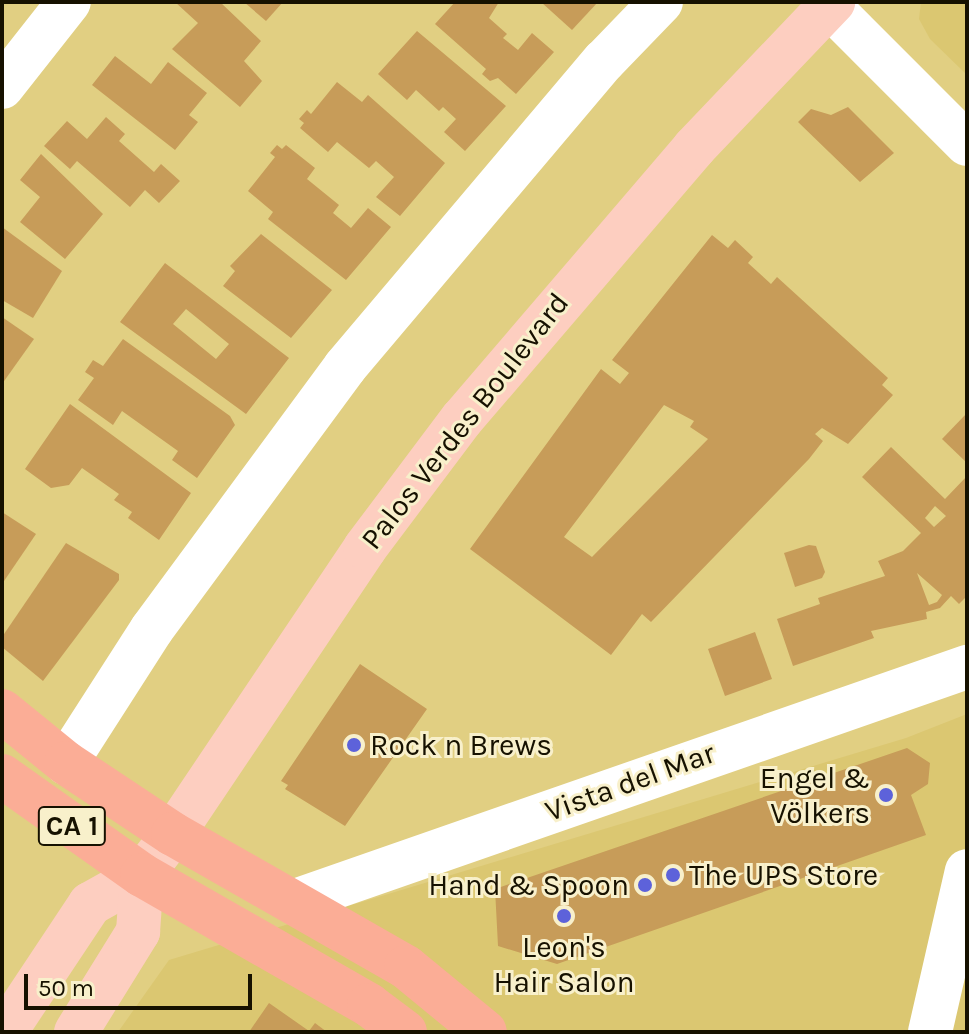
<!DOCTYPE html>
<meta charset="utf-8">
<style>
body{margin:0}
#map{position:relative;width:969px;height:1034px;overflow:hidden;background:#e1cf82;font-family:Karla,sans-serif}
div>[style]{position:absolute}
.built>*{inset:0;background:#dbc771}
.building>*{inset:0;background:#c79c59}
.minor>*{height:44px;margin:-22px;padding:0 22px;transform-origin:22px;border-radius:22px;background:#fff}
.major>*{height:44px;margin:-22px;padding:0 22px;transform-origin:22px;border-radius:22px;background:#fdcec0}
.highway>*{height:44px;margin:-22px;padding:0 22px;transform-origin:22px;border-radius:22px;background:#fbad96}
.dots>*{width:22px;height:22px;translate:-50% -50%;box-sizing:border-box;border:4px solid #f8f0cb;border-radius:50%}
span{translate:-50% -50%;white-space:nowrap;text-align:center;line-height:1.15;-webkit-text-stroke:6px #f8f0cb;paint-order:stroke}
.shield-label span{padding:2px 6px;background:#f8f0cb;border:2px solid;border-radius:6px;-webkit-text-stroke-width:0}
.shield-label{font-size:28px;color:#161100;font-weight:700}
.street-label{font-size:30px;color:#161100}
.poi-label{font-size:30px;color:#161100}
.left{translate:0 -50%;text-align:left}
.right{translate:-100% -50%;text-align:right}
.frame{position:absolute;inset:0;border:4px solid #161100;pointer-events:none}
.scale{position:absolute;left:24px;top:974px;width:228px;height:36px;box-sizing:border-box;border:4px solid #161100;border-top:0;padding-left:10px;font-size:24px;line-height:28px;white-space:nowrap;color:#161100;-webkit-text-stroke:6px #f8f0cb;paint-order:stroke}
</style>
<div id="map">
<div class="built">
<div style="clip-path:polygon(921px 2px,967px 2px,967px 75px,930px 39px,919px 19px)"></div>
<div style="clip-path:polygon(967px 714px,967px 1032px,118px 1032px,169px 960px,906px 738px)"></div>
</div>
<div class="building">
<div style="clip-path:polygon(175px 2px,220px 2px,261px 41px,244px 61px,262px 81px,240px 107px,172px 49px,198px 23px)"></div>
<div style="clip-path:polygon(244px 2px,283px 2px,266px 21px)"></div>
<div style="clip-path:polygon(455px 2px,499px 2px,489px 18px,507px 34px,503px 38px,518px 50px,532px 33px,554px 52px,516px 94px,498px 78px,490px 81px,482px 74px,486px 69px,435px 24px)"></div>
<div style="clip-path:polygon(541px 2px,598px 2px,572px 30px)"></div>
<div style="clip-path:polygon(417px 31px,506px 106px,465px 151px,444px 132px,456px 119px,443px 107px,439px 111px,416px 90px,407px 100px,378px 74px)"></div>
<div style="clip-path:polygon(115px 56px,151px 84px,168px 62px,207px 93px,189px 115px,198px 122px,175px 150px,92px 85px)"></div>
<div style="clip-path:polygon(337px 82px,362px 102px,368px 95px,445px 163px,400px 216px,376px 197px,394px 177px,376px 161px,369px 168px,337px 142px,328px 152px,300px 128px,304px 123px,299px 119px,307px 110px,311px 114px)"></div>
<div style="clip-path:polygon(848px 107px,894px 153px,860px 182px,798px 122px,811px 109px,831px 115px)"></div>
<div style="clip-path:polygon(106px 117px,125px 134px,119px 141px,154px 172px,161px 164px,180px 181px,159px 203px,145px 190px,130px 207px,77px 161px,70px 169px,44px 146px,67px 121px,87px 139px)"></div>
<div style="clip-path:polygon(277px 145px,282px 149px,286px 145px,315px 168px,307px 179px,339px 205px,333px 213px,351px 228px,368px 208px,391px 227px,346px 280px,268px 219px,273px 212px,248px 191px,275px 157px,270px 153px)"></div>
<div style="clip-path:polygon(41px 154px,103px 214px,65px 259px,20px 222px,40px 197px,20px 180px)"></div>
<div style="clip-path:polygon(2px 227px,62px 271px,33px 318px,2px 300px)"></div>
<div style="clip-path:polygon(261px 234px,332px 290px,291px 338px,223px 286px,235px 271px,230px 266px)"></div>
<div style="clip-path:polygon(evenodd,712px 235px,728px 248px,735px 240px,753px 257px,748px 263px,771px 284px,777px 277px,888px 378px,882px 385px,893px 395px,848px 444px,822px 428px,815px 434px,823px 441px,809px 459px,651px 622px,642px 614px,611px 655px,470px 549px,601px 369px,620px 384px,629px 373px,612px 360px,712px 235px,664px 405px,694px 421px,690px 427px,708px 439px,592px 557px,564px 537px,664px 405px)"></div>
<div style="clip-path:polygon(evenodd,165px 263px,289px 358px,246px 414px,120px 322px,165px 263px,186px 309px,229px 344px,216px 359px,173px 324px,186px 309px)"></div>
<div style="clip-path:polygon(2px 317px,34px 339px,2px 384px)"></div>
<div style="clip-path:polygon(123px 339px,230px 416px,235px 425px,197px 478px,172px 460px,178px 451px,122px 411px,113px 425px,78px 400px,94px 378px,85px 372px,93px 360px,103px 366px)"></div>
<div style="clip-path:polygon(70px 404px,191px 493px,159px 540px,128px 518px,132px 512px,114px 500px,119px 494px,82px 468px,69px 485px,51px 488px,25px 469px)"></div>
<div style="clip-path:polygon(967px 413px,967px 463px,942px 439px)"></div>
<div style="clip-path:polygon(evenodd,891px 447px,945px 499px,967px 476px,967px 596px,959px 604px,951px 596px,940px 608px,926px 612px,927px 619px,871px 631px,874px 638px,793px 666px,777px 619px,820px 604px,818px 598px,885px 576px,878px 561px,903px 551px,921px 533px,862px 477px,891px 447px,935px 506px,946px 516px,934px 527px,925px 518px,935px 506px,891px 447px,917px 573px,942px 595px,937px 602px,929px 605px,917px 573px)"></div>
<div style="clip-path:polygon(2px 512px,36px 534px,2px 584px)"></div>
<div style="clip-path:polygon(66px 543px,119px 574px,119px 580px,43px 681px,2px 647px,2px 637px)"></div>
<div style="clip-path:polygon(809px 545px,816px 546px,825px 572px,822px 578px,795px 587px,784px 553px)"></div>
<div style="clip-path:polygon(755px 632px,772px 679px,725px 696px,708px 649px)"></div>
<div style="clip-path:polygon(360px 664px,427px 709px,345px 826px,285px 789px,288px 785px,281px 781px)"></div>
<div style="clip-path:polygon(907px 748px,930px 763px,928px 784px,911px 795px,926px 835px,557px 964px,498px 946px,495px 889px)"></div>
<div style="clip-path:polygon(269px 1003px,309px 1031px,315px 1023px,327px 1032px,249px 1032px)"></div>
</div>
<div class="minor">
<div style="left:829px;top:6px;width:195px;rotate:45deg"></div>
<div style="left:2px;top:87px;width:108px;rotate:-51.8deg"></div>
<div style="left:66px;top:763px;width:159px;rotate:-57.3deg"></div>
<div style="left:152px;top:629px;width:325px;rotate:-53.6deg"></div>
<div style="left:345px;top:367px;width:401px;rotate:-49.8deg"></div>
<div style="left:604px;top:61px;width:82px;rotate:-46deg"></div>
<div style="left:295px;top:901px;width:712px;rotate:-19.2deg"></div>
<div style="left:930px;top:1032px;width:165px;rotate:-77.1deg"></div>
</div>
<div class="major">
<div style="left:5px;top:1032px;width:154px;rotate:-56.4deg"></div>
<div style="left:90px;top:904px;width:60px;rotate:-29.1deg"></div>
<div style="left:142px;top:875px;width:51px;rotate:-52.9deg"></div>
<div style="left:173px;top:834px;width:344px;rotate:-56.1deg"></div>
<div style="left:365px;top:548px;width:161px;rotate:-53.1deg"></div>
<div style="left:462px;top:419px;width:357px;rotate:-49.4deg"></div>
<div style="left:694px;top:148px;width:202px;rotate:-46.4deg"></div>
<div style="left:76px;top:1032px;width:118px;rotate:-58.2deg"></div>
<div style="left:138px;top:932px;width:57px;rotate:-86deg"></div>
</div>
<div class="highway">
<div style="left:2px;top:711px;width:82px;rotate:39.1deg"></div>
<div style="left:66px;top:763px;width:128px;rotate:33.6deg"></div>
<div style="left:173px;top:834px;width:268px;rotate:29.7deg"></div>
<div style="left:406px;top:967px;width:102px;rotate:39.4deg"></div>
<div style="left:2px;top:776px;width:171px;rotate:35.3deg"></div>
<div style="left:142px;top:875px;width:262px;rotate:29.8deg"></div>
<div style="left:369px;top:1005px;width:45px;rotate:36.9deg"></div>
</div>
<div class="dots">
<div style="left:354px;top:745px;background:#5d62da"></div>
<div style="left:886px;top:795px;background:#5d62da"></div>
<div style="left:673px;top:875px;background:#5d62da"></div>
<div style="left:645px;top:885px;background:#5d62da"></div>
<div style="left:564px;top:916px;background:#5d62da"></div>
</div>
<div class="shield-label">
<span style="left:72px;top:826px">CA 1</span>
</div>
<div class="street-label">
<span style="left:465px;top:421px;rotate:-52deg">Palos Verdes Boulevard</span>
<span style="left:630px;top:782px;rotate:-20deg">Vista del Mar</span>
</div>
<div class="poi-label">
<span class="left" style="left:370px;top:745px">Rock n Brews</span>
<span class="right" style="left:870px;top:795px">Engel &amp;<br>Völkers</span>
<span class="left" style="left:689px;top:875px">The UPS Store</span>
<span class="right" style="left:629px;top:885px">Hand &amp; Spoon</span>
<span style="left:564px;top:964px">Leon's<br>Hair Salon</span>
</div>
<div class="frame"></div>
<div class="scale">50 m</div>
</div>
